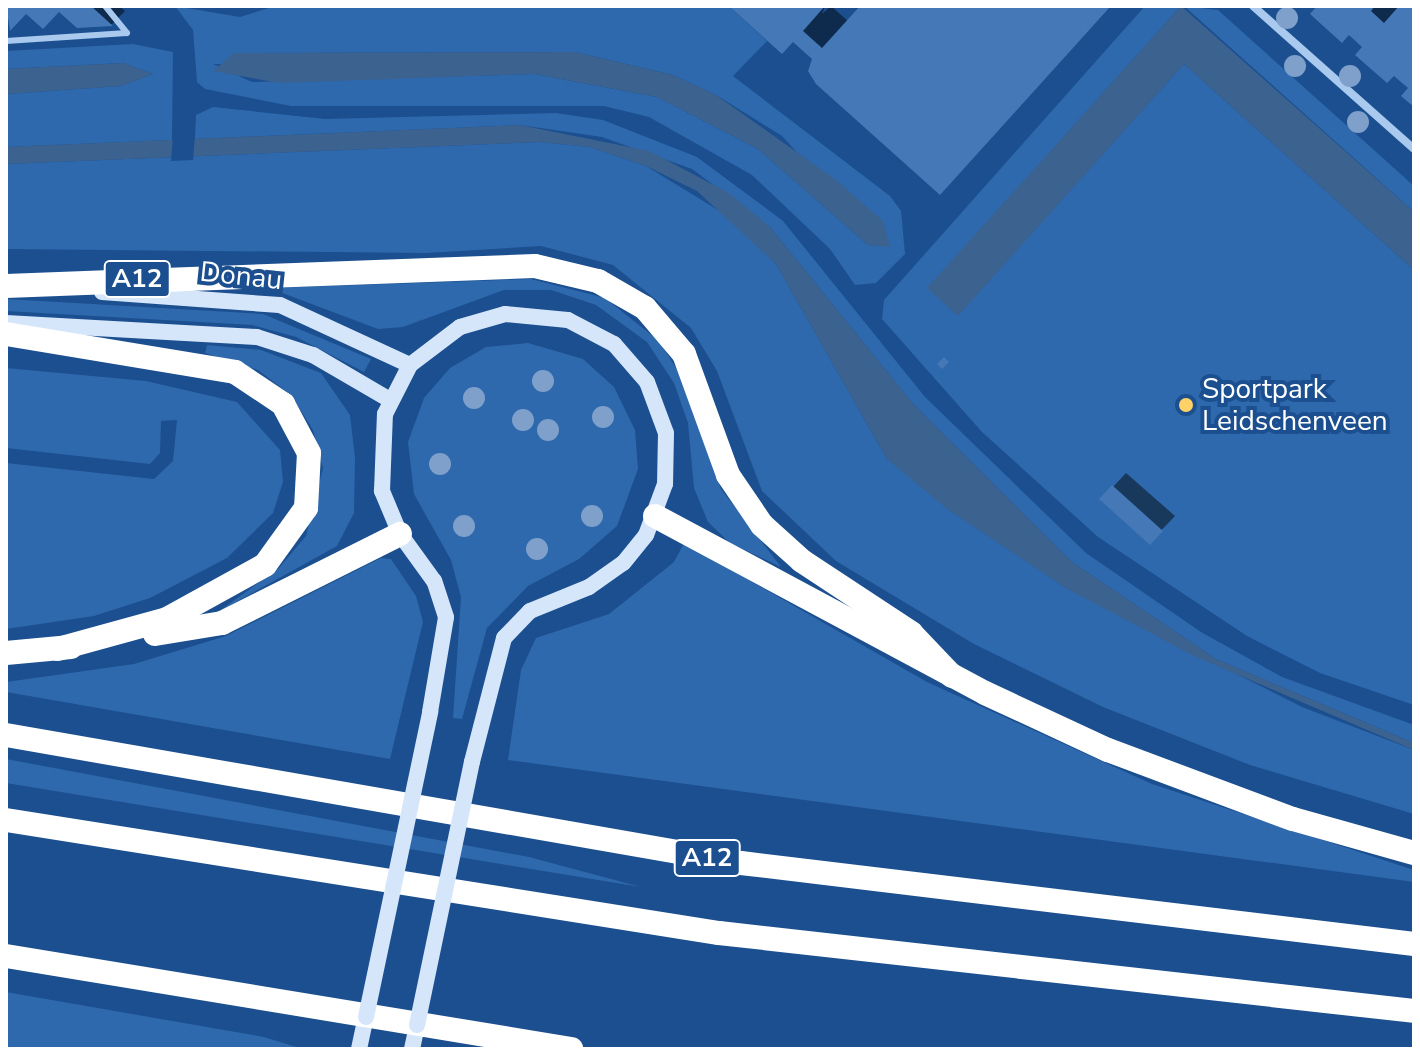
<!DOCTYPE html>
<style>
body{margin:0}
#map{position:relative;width:1420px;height:1055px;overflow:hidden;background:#1b4f8f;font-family:"Nunito Sans",sans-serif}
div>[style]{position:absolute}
.green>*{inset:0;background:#2e69ad}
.water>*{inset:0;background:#3c6290}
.pier>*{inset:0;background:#1b4f8f}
.shadow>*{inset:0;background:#0007}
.building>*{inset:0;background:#4478b7}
.service>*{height:6px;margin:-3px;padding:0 3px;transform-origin:3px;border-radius:3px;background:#a9c9ee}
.minor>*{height:8px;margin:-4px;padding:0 4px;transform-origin:4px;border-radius:4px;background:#a9c9ee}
.secondary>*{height:16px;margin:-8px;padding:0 8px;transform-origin:8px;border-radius:8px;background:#d6e6fa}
.motorway>*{height:24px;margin:-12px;padding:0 12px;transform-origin:12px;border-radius:12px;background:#fff}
.secondary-bridge>*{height:16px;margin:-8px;padding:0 8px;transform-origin:8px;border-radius:8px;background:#d6e6fa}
.trees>*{width:22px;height:22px;margin:-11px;border-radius:50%;background:#7ea0ca}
.dots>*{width:22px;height:22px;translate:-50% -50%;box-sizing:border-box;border:4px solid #1b4f8f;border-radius:50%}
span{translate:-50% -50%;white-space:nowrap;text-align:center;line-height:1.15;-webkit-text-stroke:8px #1b4f8f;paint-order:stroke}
.shield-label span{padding:2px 6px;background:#1b4f8f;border:2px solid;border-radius:6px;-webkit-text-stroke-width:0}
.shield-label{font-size:26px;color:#fff;font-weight:700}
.street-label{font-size:28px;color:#fff}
.poi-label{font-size:28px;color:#fff}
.left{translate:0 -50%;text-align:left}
.frame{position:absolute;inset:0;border:8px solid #fff;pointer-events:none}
</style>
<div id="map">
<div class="green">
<div style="clip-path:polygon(evenodd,175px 6px,240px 17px,275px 6px,729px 6px,767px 41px,733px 76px,890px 196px,901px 211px,905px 254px,876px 283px,855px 285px,830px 249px,752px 175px,649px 117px,604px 106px,291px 106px,205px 89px,197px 82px,193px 30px,175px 6px,575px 52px,673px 75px,716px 95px,782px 136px,882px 246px,868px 245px,758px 149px,657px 97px,534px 74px,252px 82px,213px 64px,226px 64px,234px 53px,575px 52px)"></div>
<div style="clip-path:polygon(1145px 6px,1181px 6px,928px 288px,958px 315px,1184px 64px,1414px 270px,1414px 705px,1320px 673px,1247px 636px,1098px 537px,982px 432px,882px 319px,884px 300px)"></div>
<div style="clip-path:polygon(1184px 6px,1218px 10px,1414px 186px,1414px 212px)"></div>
<div style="clip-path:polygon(133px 44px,173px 52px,172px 140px,6px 147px,6px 94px,121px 86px,153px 74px,123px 63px,6px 69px,6px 51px)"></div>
<div style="clip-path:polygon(213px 107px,325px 119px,556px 113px,603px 120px,697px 157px,783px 221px,925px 397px,1086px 553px,1201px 632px,1282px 677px,1414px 725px,1414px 743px,1216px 659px,1072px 562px,914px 405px,770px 227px,692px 169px,602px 137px,520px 125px,195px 139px,196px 115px)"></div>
<div style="clip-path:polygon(539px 142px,590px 147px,646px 166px,736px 221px,776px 264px,887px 459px,1066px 588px,1302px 707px,1414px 750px,1414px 814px,1250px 765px,1103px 707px,974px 644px,836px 561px,762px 491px,717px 371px,691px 328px,613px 265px,541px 246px,426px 253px,6px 249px,6px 164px)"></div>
<div style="clip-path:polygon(531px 279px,605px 298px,659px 341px,683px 379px,721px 489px,781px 567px,730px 543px,708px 522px,694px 488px,688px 423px,674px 383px,647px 342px,596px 305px,551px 290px,504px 290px,403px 327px,378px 329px,269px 288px)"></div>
<div style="clip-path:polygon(6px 299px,263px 314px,371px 359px,364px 372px,296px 337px,252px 325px,6px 311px)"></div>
<div style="clip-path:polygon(528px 343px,583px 359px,614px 387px,635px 430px,638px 469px,617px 526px,579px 559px,528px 586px,487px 628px,462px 719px,453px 718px,461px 597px,451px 560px,414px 494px,408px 442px,424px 398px,450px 368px,486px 347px)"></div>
<div style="clip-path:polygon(207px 345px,261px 350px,321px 373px,350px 415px,355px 458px,354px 513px,337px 546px,218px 612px,279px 568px,306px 536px,323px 468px,313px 430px,291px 395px,258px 370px,205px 353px)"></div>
<div style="clip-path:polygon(6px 368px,146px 381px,237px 402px,280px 450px,283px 482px,273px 513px,227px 558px,150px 598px,94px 616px,6px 629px,6px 463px,154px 479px,173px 461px,177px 420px,161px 421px,160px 453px,150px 464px,6px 448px)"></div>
<div style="clip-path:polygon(684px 543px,927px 682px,1152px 784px,1414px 870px,1414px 882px,508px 760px,521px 670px,536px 638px,609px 614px,674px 562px)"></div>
<div style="clip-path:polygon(381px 558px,391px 559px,416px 596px,423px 622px,390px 759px,6px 692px,6px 682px,134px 664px,226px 636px)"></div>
<div style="clip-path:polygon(6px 759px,529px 857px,641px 887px,6px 783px)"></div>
<div style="clip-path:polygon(6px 992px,264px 1037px,303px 1049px,6px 1049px)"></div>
</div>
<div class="water">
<div style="clip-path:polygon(1181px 6px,1414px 212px,1414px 270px,1184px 64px,958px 316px,927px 288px)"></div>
<div style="clip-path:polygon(575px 52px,673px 75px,716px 95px,836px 180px,883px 221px,890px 247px,868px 245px,758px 149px,657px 97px,534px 74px,279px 83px,213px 71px,234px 53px)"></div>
<div style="clip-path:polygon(123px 63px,153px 74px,121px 86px,6px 94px,6px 69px)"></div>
<div style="clip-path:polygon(520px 125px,649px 151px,729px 193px,770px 227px,914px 405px,1072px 562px,1216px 659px,1414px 743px,1414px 750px,1194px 656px,1066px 588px,946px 508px,887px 459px,776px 264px,697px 191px,646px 166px,590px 147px,539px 142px,6px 164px,6px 147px)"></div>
</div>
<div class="pier">
<div style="clip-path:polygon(195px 135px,193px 160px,171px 161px,173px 136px)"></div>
</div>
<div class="shadow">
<div style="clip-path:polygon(6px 6px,119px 6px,125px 11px,112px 24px,77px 26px,59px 10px,27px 12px,10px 29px)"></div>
<div style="clip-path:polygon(732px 6px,825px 6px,822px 14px,831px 6px,849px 22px,863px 6px,1111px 6px,940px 193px,794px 40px)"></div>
<div style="clip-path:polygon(1319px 6px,1414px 6px,1414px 105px,1410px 88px)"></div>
<div style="clip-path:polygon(1126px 473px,1175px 516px,1150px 542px,1113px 487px)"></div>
</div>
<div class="building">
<div style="clip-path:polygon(6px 6px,91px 6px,113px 26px,77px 28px,59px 12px,43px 29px,26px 14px,10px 31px)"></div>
<div style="clip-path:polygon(729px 6px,825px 6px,803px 31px,822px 48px,860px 6px,1111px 6px,940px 195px,816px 84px,808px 71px,812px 59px,793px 42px,782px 54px)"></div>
<div style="clip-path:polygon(1317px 6px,1375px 6px,1371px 11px,1384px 23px,1399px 6px,1414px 6px,1414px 107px,1401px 96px,1408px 88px,1394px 76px,1387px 83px,1355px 55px,1362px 47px,1349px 35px,1342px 43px,1310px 14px)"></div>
<div style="clip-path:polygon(944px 357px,949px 362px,942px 369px,937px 364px)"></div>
<div style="clip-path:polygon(1112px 485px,1163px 531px,1150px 545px,1099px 499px)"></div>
</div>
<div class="service">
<div style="left:6px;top:41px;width:121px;rotate:-3.8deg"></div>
<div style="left:127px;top:33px;width:35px;rotate:-129deg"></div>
</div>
<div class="minor">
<div style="left:1253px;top:6px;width:215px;rotate:41.6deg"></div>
</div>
<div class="secondary">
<div style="left:102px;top:292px;width:178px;rotate:4.2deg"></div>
<div style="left:280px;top:305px;width:143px;rotate:24.8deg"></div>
<div style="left:6px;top:323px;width:251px;rotate:3.2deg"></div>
<div style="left:257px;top:337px;width:59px;rotate:17.8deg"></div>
<div style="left:313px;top:355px;width:89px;rotate:30.3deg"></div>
<div style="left:430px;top:712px;width:96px;rotate:-80.4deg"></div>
<div style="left:446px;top:617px;width:38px;rotate:-108deg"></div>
<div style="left:434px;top:581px;width:58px;rotate:-125.9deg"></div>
<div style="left:400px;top:534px;width:47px;rotate:-112.7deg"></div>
<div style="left:382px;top:491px;width:77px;rotate:-87.8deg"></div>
<div style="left:385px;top:414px;width:55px;rotate:-63deg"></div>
<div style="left:410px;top:365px;width:63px;rotate:-37.2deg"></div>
<div style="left:460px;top:327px;width:47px;rotate:-16.1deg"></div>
<div style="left:505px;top:314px;width:63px;rotate:5.4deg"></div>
<div style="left:568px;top:320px;width:52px;rotate:27.6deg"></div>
<div style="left:614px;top:344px;width:50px;rotate:49deg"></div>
<div style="left:647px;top:382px;width:54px;rotate:69.6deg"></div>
<div style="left:666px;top:433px;width:51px;rotate:91.1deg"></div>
<div style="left:665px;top:484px;width:54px;rotate:110.4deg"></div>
<div style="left:646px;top:535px;width:36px;rotate:129deg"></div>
<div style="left:623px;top:563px;width:42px;rotate:144.8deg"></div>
<div style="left:589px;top:587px;width:64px;rotate:157.9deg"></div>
<div style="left:530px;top:611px;width:37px;rotate:134deg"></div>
<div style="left:504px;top:638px;width:128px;rotate:104.5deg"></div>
<div style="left:359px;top:1049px;width:33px;rotate:-78deg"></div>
<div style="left:412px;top:1049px;width:25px;rotate:-78deg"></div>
</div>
<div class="motorway">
<div style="left:6px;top:286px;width:529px;rotate:-2.17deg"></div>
<div style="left:535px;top:266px;width:65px;rotate:13.4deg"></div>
<div style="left:598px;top:281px;width:54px;rotate:29.9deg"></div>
<div style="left:645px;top:308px;width:60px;rotate:49.7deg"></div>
<div style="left:684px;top:354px;width:129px;rotate:70deg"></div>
<div style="left:728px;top:475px;width:60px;rotate:55.8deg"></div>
<div style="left:762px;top:525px;width:54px;rotate:42deg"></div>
<div style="left:802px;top:561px;width:131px;rotate:33.4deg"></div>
<div style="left:911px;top:633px;width:59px;rotate:46.4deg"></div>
<div style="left:6px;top:334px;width:232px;rotate:9.4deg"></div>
<div style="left:235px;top:372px;width:58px;rotate:33.7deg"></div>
<div style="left:283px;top:404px;width:55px;rotate:62deg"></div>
<div style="left:309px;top:453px;width:55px;rotate:93.1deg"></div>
<div style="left:306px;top:508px;width:70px;rotate:125.7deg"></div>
<div style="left:265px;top:565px;width:112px;rotate:151.1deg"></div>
<div style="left:167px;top:619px;width:113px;rotate:164.6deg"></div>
<div style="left:655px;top:516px;width:374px;rotate:28.2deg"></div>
<div style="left:985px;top:693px;width:136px;rotate:24.9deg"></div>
<div style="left:1108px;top:750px;width:197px;rotate:20.5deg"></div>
<div style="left:1293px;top:819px;width:126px;rotate:15.7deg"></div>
<div style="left:155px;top:634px;width:68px;rotate:-9.3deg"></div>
<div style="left:222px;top:623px;width:199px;rotate:-26.6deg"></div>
<div style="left:6px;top:653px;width:65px;rotate:-5.3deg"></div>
<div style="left:6px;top:735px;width:746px;rotate:9.88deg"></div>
<div style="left:741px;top:863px;width:678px;rotate:6.86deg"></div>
<div style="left:6px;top:820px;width:722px;rotate:9.01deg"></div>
<div style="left:719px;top:933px;width:699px;rotate:6.4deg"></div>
<div style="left:6px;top:956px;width:573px;rotate:9.35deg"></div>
</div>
<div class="secondary-bridge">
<div style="left:366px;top:1017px;width:312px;rotate:-78.1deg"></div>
<div style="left:417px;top:1025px;width:269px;rotate:-78.2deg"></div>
</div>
<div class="trees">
<div style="left:1287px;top:18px"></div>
<div style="left:1295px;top:66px"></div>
<div style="left:1350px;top:76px"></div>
<div style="left:1358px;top:122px"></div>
<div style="left:543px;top:381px"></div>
<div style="left:474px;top:398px"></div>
<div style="left:603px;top:417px"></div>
<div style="left:523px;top:420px"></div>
<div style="left:548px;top:430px"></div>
<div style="left:440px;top:464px"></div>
<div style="left:592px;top:516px"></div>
<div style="left:464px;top:526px"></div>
<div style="left:537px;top:549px"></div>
</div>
<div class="dots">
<div style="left:1186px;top:405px;background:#ffd166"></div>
</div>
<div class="shield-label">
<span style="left:137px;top:279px">A12</span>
<span style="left:707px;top:858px">A12</span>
</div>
<div class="street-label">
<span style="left:241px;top:276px;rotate:6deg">Donau</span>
</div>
<div class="poi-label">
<span class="left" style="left:1202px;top:405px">Sportpark<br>Leidschenveen</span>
</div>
<div class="frame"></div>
</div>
